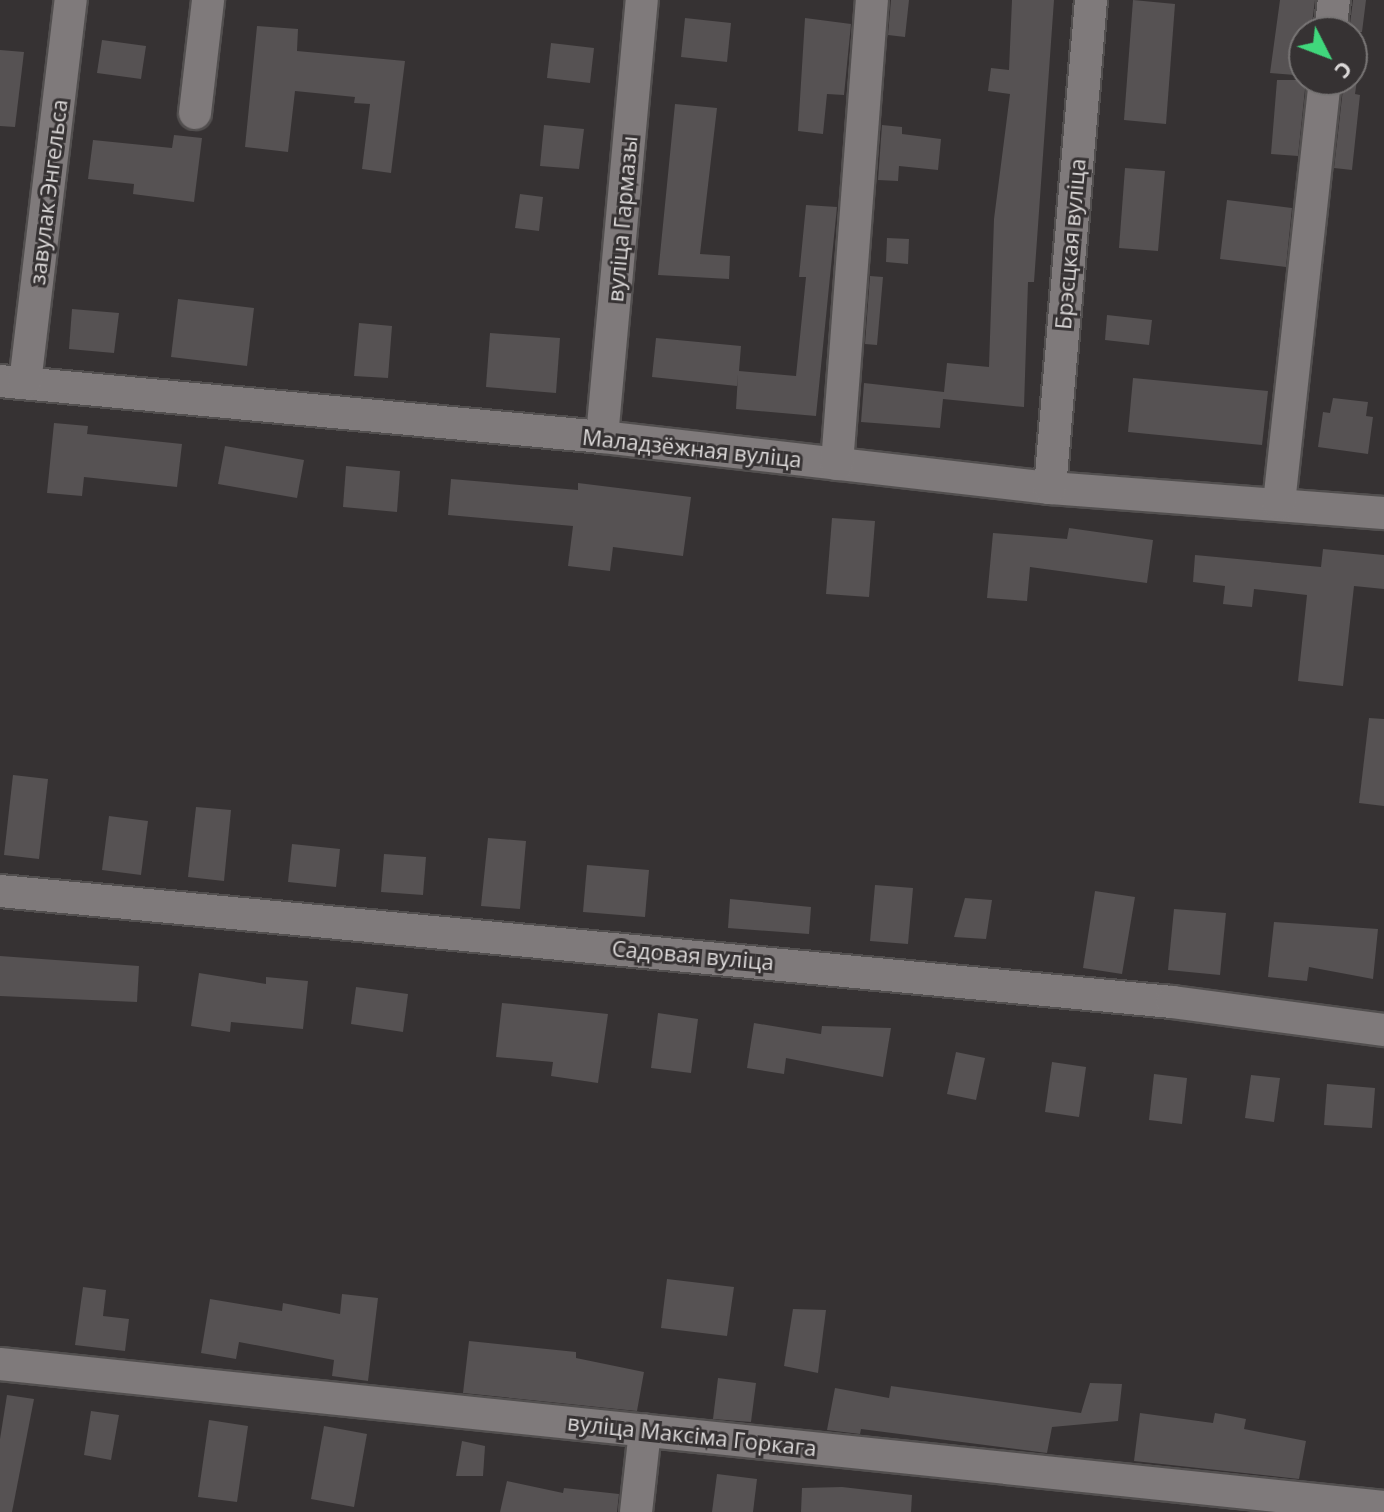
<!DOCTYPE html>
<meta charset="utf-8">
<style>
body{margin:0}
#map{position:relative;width:1384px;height:1512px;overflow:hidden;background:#363233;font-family:"Open Sans",sans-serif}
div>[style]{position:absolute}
.building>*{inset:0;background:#565253}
.roads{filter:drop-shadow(2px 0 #524f4f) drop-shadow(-2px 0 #524f4f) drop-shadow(0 2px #524f4f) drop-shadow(0 -2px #524f4f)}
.minor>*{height:32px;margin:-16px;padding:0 16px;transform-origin:16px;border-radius:16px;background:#7f7a7b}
span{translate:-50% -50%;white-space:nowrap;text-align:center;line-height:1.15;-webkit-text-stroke:6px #363233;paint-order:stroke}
.street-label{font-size:22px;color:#dcd9d9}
.north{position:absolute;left:1288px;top:16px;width:80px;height:80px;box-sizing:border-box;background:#363233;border:2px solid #787575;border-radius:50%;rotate:132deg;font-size:22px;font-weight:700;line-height:32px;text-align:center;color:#dcd9d9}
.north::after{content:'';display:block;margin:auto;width:28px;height:36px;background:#40d77c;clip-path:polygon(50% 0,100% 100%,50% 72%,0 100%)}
</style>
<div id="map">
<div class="building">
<div style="clip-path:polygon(891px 0,909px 0,905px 37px,888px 35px)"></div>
<div style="clip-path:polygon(1012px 0,1054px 0,1034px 282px,1028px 282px,1024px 407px,943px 399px,940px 428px,861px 422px,864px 383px,944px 392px,947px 363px,989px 367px,994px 219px,1010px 94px,988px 91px,991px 68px,1009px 70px)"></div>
<div style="clip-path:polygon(1133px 0,1175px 4px,1166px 124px,1124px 120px)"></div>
<div style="clip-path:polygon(1280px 0,1315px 0,1311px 32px,1299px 35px,1295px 75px,1270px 73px)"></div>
<div style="clip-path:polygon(1353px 0,1366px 0,1362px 32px,1349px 32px)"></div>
<div style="clip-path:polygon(685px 18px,731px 23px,727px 62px,681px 57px)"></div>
<div style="clip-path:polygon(805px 18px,851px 24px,844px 95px,827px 94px,823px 134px,798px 131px)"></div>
<div style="clip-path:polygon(257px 26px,298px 29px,297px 51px,405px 61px,391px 173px,362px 169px,370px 104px,354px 103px,355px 97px,295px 91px,288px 152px,245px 147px)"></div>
<div style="clip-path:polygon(102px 40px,146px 46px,141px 79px,97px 73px)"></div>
<div style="clip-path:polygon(551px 43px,594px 48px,590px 83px,547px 78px)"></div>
<div style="clip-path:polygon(0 50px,24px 52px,15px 127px,0 126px)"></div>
<div style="clip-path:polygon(1277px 80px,1306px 80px,1298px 156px,1271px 154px)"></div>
<div style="clip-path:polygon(1344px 80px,1357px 80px,1355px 94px,1360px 95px,1352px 170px,1334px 168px)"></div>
<div style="clip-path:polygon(675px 104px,717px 108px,700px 254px,730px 256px,729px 279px,658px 275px)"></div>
<div style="clip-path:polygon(544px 125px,584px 129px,579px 169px,540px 166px)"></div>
<div style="clip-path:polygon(882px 125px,902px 127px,902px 134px,941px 139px,938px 170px,899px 166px,898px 181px,878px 180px)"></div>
<div style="clip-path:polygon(174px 135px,202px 138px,194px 202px,133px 194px,134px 184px,88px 179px,93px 140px,172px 148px)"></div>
<div style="clip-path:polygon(1125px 168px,1165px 171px,1158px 251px,1119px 248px)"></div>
<div style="clip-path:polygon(520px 194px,543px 197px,539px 231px,515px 228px)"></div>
<div style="clip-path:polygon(1227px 200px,1292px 208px,1286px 267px,1220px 259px)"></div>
<div style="clip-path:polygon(806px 205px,837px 207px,816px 416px,736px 409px,738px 374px,737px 386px,652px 377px,656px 338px,741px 346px,739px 371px,796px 376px,806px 277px,799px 277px)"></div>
<div style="clip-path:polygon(887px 238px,909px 239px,908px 264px,886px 262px)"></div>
<div style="clip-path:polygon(870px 276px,883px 277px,877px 345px,865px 344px)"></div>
<div style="clip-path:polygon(178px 299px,254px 308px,247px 366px,171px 357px)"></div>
<div style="clip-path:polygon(72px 309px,119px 313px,114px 353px,69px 349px)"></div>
<div style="clip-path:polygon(1107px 315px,1152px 320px,1149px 345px,1105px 340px)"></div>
<div style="clip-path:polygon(359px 323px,392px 326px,388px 378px,354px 376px)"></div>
<div style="clip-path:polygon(490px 333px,560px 338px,556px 393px,486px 387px)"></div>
<div style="clip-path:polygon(1133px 378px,1268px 391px,1262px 445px,1128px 432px)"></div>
<div style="clip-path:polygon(1333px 398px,1368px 402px,1366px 416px,1373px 417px,1368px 454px,1318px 447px,1323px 412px,1330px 413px)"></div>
<div style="clip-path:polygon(54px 423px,88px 426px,87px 434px,182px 444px,177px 487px,84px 477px,82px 496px,47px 493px)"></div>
<div style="clip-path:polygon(225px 446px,304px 460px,297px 498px,218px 484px)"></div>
<div style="clip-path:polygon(346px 466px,400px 471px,397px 512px,343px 507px)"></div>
<div style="clip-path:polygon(451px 479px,578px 490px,578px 483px,691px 497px,683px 556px,613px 547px,610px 571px,568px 566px,573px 526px,448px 515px)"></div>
<div style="clip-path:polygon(832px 518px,875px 521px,869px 597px,826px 594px)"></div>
<div style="clip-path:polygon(1069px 528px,1153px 540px,1147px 583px,1030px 567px,1027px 601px,987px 598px,993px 533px,1067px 539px)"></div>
<div style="clip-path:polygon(1323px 549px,1384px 555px,1384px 589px,1354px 586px,1343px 686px,1298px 681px,1307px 595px,1254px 589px,1252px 607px,1223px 604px,1225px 586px,1193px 582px,1195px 555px,1321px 567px)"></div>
<div style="clip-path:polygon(1369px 718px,1384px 719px,1384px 806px,1359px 803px)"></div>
<div style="clip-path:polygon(13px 775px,48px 779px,39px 859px,4px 855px)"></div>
<div style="clip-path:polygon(196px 807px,231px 810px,224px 881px,188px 877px)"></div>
<div style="clip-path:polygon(109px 816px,148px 821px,141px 875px,102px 870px)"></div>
<div style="clip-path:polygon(488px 838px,526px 841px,520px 909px,481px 906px)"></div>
<div style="clip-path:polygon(292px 844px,340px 849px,336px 887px,288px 882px)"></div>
<div style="clip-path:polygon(384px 854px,426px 857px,423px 895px,381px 892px)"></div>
<div style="clip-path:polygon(587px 865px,649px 870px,645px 917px,583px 912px)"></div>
<div style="clip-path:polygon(875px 885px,913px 888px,908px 944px,870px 941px)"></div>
<div style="clip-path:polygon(1095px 891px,1135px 897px,1122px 974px,1083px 968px)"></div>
<div style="clip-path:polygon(965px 898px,992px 900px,986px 939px,954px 937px)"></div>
<div style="clip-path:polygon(730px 899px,811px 907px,809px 934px,728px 928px)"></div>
<div style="clip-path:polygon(1174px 909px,1226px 913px,1220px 975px,1168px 970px)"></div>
<div style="clip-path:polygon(1274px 922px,1378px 929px,1373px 979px,1309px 967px,1307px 981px,1268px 977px)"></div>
<div style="clip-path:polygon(0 956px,139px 966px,137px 1002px,0 996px)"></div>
<div style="clip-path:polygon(199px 973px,266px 984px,266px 977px,308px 981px,303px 1029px,231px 1022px,230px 1032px,191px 1026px)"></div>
<div style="clip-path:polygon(356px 987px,408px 994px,403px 1032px,351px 1024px)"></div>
<div style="clip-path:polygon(502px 1003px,608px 1014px,598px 1083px,551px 1076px,553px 1062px,496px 1057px)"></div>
<div style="clip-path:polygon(658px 1013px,698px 1019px,691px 1073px,651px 1068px)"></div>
<div style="clip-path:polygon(754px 1023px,821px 1034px,822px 1026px,891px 1028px,883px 1077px,786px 1058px,784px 1074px,747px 1068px)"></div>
<div style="clip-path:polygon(956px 1052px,985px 1058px,976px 1100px,947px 1094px)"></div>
<div style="clip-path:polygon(1052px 1062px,1086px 1067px,1079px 1117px,1045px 1112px)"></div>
<div style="clip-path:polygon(1154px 1074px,1187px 1078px,1182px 1124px,1149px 1120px)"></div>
<div style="clip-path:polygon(1251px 1075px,1280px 1078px,1274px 1122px,1245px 1118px)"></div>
<div style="clip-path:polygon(1327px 1084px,1375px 1088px,1372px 1128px,1324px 1125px)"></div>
<div style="clip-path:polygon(667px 1279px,734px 1287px,727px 1336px,661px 1328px)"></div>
<div style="clip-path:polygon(83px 1287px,106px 1290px,103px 1316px,129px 1319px,125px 1351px,75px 1345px)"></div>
<div style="clip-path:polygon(342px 1294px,378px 1298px,368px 1381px,332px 1376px,334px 1360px,239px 1342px,236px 1359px,201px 1353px,210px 1299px,282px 1311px,283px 1303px,340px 1314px)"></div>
<div style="clip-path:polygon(793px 1309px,826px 1310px,818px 1373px,784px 1366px)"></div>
<div style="clip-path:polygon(469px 1341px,576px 1352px,576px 1358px,644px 1372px,637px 1411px,463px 1393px)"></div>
<div style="clip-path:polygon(718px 1378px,756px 1383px,751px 1422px,713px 1419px)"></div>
<div style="clip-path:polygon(1090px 1383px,1122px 1384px,1118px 1421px,1052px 1427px,1047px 1453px,861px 1429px,860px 1434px,827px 1430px,835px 1388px,889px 1398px,891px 1386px,1081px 1413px)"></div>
<div style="clip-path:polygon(7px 1395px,34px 1399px,12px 1512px,0 1512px,0 1439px)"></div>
<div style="clip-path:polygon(91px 1411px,119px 1415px,111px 1460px,84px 1455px)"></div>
<div style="clip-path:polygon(1140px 1413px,1213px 1423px,1215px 1413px,1246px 1419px,1244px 1429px,1306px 1441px,1299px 1479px,1134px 1461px)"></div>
<div style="clip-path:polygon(209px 1420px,248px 1426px,237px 1502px,198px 1497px)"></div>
<div style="clip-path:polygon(324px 1426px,367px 1434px,354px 1507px,311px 1499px)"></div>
<div style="clip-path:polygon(462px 1441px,485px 1446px,483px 1476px,456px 1476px)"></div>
<div style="clip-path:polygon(717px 1474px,757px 1479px,753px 1512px,712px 1512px)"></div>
<div style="clip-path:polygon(507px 1481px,563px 1493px,564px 1488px,619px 1494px,617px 1512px,500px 1512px)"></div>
<div style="clip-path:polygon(842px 1487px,912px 1495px,911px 1512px,801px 1512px,802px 1488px)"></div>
</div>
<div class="roads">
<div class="minor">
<div style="left:1330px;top:32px;width:32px;rotate:-83deg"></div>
<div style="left:195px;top:113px;width:114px;rotate:-83.4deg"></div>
<div style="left:0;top:381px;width:605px;rotate:5.31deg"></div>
<div style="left:602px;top:437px;width:451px;rotate:6.5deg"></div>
<div style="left:1050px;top:488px;width:335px;rotate:4.3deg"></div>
<div style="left:25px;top:383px;width:386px;rotate:-83.2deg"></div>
<div style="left:602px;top:437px;width:439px;rotate:-84.8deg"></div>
<div style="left:837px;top:464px;width:465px;rotate:-85.7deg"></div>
<div style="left:1050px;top:488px;width:490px;rotate:-85.2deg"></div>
<div style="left:1279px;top:503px;width:425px;rotate:-83.8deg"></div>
<div style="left:0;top:891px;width:1177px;rotate:5.41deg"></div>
<div style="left:1172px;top:1002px;width:214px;rotate:7.5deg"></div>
<div style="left:0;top:1364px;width:1391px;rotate:5.9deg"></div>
<div style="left:636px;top:1512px;width:82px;rotate:-83.7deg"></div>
</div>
</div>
<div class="street-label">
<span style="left:48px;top:192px;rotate:-83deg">завулак Энгельса</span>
<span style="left:622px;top:219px;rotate:-85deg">вуліца Гармазы</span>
<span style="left:1070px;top:244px;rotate:-85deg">Брэсцкая вуліца</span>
<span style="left:692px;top:448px;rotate:6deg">Маладзёжная вуліца</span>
<span style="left:693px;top:955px;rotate:5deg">Садовая вуліца</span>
<span style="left:692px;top:1435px;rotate:6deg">вуліца Максіма Горкага</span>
</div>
<div class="north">С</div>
</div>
